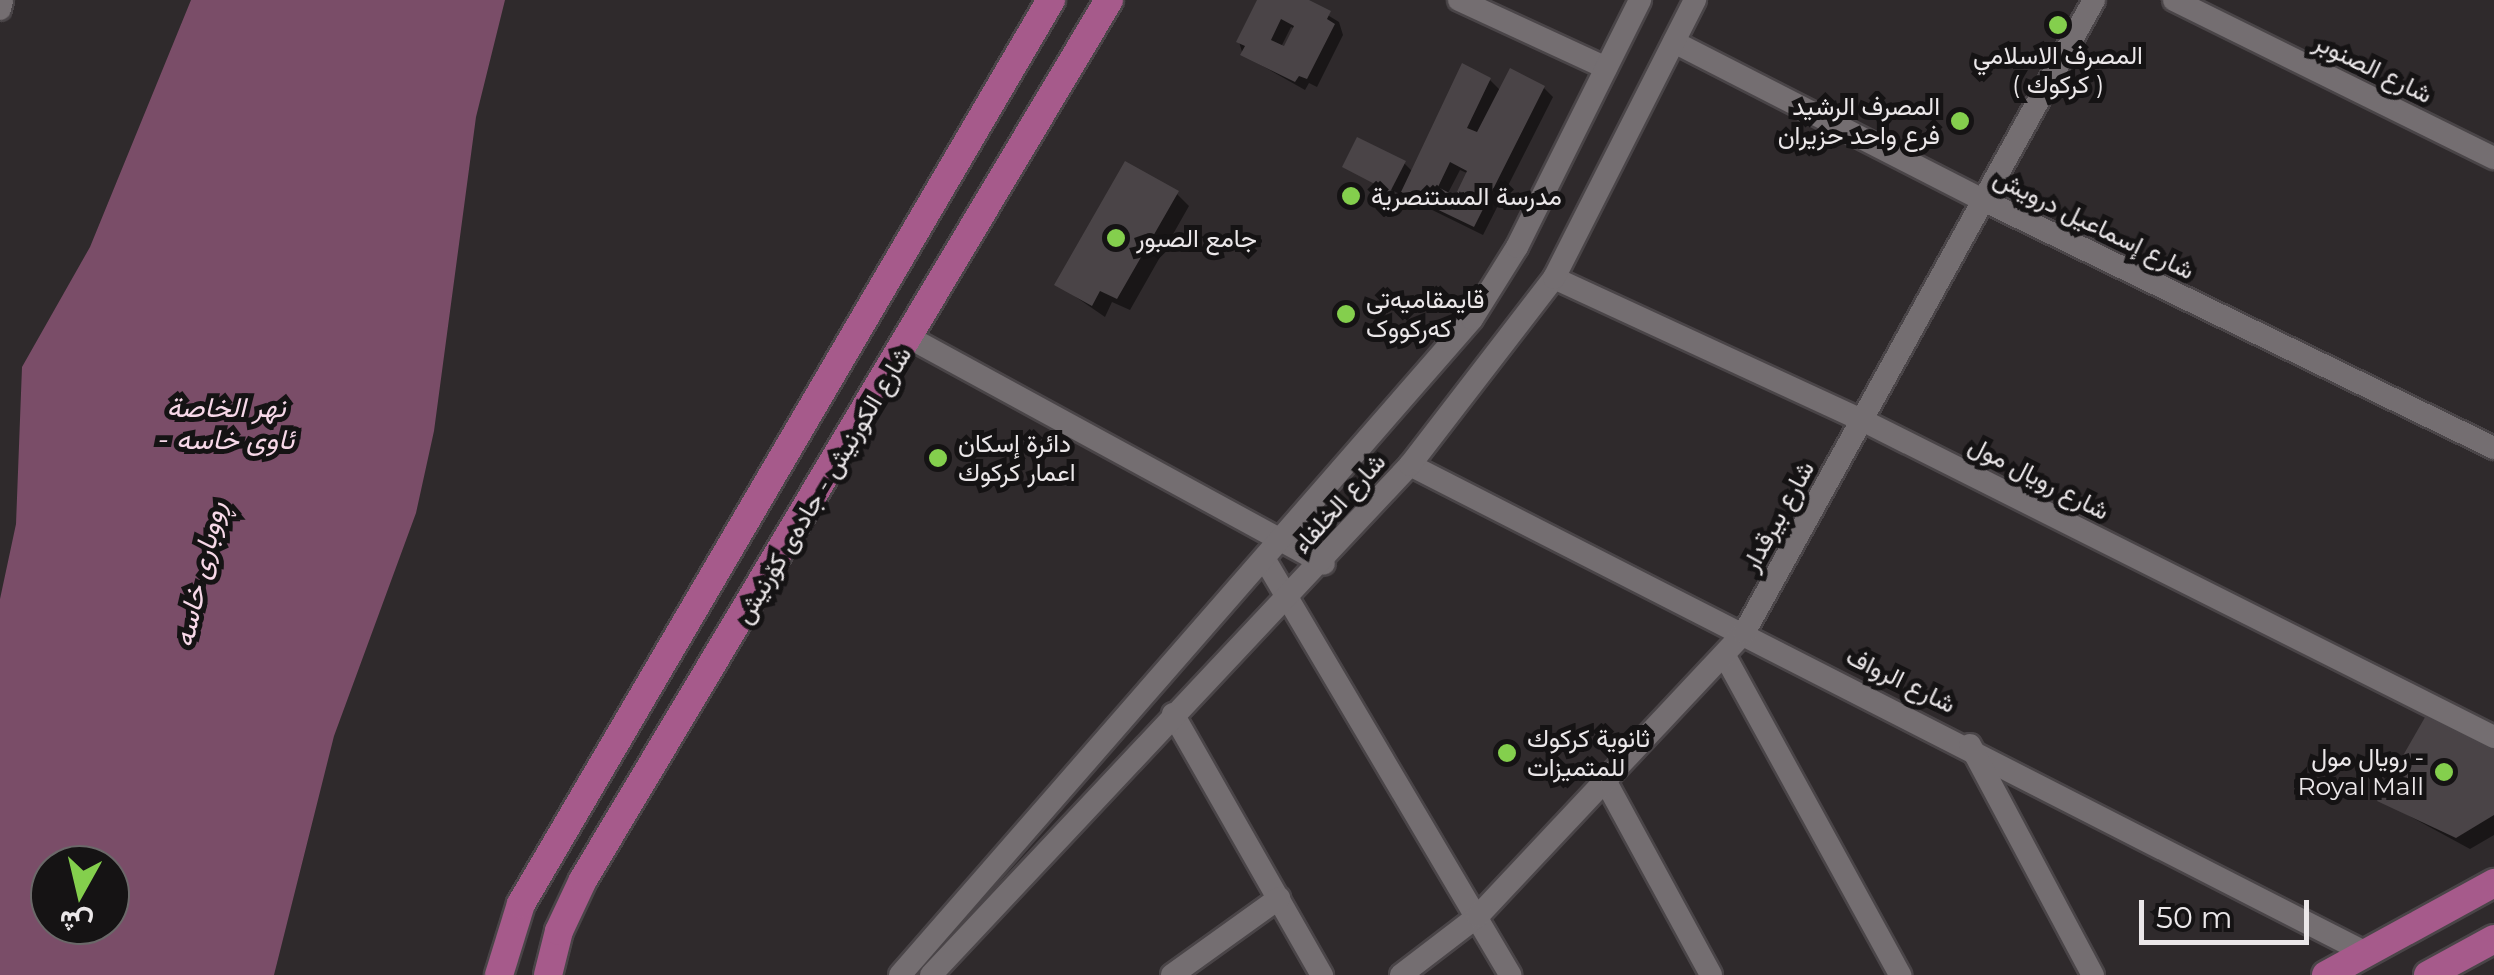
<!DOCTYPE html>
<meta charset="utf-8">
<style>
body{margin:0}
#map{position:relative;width:2494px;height:975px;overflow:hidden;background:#2f2a2c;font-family:Montserrat,Vazirmatn,sans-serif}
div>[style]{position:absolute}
.water>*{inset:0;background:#7a4d68}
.shadow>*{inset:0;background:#0007}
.building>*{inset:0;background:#4a4447}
.roads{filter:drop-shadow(2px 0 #4a4548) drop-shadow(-2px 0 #4a4548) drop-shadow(0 2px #4a4548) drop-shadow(0 -2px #4a4548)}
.minor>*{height:22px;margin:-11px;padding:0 11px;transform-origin:11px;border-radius:11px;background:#746e71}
.major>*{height:28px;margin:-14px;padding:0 14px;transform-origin:14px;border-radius:14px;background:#a65a8b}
.dots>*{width:28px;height:28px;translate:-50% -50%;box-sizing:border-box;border:5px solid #151314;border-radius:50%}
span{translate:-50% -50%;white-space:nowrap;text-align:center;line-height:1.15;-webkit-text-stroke:10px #151314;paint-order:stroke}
.poi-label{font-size:25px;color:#ebe7e9}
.right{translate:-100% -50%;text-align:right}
.left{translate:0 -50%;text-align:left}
.street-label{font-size:25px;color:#ebe7e9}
.water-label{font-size:28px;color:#f7d8e8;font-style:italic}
.north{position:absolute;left:30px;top:845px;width:100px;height:100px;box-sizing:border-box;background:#151314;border:2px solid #6b6869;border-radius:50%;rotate:188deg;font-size:28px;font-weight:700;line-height:40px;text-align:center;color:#ebe7e9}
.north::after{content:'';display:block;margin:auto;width:35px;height:45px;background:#84cf4d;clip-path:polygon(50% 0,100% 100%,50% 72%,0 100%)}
.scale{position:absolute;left:2139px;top:900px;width:170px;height:45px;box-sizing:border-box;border:5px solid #ebe7e9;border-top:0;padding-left:12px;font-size:30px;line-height:35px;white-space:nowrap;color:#ebe7e9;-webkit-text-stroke:8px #151314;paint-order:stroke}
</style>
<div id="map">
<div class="water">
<div style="clip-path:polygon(evenodd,191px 0,505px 0,476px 117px,434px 431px,416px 513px,334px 736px,274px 975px,0 975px,0 599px,16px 524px,22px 367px,90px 247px,191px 0,50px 865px,110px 865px,110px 925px,50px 925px,50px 865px)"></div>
</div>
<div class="shadow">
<div style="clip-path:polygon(evenodd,1260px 0,1303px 0,1339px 22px,1343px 35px,1317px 87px,1309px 83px,1305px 90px,1243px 55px,1239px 42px,1260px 0,1291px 27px,1295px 29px,1285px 50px,1281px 47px,1291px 27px)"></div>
<div style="clip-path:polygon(evenodd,1490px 80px,1501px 91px,1544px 88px,1553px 97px,1483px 235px,1345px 167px,1404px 163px,1413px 172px,1490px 80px,1460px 170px,1469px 174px,1456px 199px,1447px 195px,1460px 170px)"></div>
<div style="clip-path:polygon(1177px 194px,1189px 206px,1130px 310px,1112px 302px,1105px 317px,1057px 284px)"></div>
<div style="clip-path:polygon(2494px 747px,2494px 835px,2470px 849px,2380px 800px)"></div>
</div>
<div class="building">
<div style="clip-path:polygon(evenodd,1257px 0,1309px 0,1331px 11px,1327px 19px,1335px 24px,1307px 79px,1299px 76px,1295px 82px,1240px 55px,1245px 46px,1236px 42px,1257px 0,1281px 19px,1294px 26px,1284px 46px,1271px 40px,1281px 19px)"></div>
<div style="clip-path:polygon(evenodd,1462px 63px,1491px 78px,1467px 128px,1477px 132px,1510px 68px,1545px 86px,1474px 227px,1401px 192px,1462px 63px,1450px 162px,1467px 171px,1455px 196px,1438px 187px,1450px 162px)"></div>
<div style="clip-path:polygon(1357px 137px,1406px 161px,1390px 192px,1342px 167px)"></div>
<div style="clip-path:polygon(1125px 161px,1179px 191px,1117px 299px,1100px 291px,1092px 306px,1054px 285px)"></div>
<div style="clip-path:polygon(2428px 712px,2494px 744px,2494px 815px,2456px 838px,2377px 801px)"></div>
</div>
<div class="roads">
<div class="minor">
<div style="left:1459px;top:0;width:162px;rotate:24.8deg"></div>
<div style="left:2174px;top:0;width:357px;rotate:26.3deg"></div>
<div style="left:0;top:9px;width:9px;rotate:-77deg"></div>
<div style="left:1674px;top:42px;width:347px;rotate:27.1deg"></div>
<div style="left:1983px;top:200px;width:568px;rotate:25.89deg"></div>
<div style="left:1554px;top:278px;width:339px;rotate:24.8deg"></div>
<div style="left:1862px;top:420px;width:707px;rotate:26.64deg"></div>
<div style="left:912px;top:339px;width:469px;rotate:28.6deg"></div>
<div style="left:1410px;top:465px;width:1071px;rotate:27.04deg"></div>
<div style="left:1265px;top:560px;width:482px;rotate:59.4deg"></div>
<div style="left:1726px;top:658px;width:362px;rotate:61.2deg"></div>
<div style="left:1173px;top:714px;width:301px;rotate:60.3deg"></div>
<div style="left:1970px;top:745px;width:261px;rotate:61.9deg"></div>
<div style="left:1607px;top:784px;width:217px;rotate:61.4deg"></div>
<div style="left:900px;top:975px;width:870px;rotate:-48.91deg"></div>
<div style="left:1472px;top:319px;width:85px;rotate:-58deg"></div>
<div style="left:1517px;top:247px;width:276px;rotate:-63.5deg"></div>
<div style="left:931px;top:975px;width:700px;rotate:-46.8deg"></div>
<div style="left:1410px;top:465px;width:236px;rotate:-52.4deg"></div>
<div style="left:1554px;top:278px;width:312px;rotate:-63.1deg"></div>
<div style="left:1172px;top:975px;width:132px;rotate:-35.7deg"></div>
<div style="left:1401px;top:975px;width:97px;rotate:-37.5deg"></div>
<div style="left:1478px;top:916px;width:388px;rotate:-46.8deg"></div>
<div style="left:1744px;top:633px;width:723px;rotate:-61.06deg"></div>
</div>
<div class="major">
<div style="left:499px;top:975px;width:74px;rotate:-72.8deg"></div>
<div style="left:521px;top:904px;width:1048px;rotate:-59.62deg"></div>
<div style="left:548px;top:975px;width:45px;rotate:-76deg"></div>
<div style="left:559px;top:931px;width:56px;rotate:-64.8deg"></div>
<div style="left:583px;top:880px;width:1025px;rotate:-59.13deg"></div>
<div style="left:2326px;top:975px;width:192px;rotate:-28.7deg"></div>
<div style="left:2428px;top:975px;width:75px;rotate:-28.6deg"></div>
</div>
</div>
<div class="dots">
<div style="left:2058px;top:25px;background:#84cf4d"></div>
<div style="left:1960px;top:121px;background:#84cf4d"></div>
<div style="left:1351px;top:196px;background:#84cf4d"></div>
<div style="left:1116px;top:238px;background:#84cf4d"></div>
<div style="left:1346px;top:314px;background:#84cf4d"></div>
<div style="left:938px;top:458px;background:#84cf4d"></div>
<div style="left:1507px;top:753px;background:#84cf4d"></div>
<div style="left:2444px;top:772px;background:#84cf4d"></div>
</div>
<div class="poi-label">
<span style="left:2058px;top:70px">المصرف الاسلامي<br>( كركوك )</span>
<span class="right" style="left:1940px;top:121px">المصرف الرشید<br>فرع واحد حزیران</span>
<span class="left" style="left:1371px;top:196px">مدرسة المستنصرية</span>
<span class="left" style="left:1136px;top:238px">جامع الصبور</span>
<span class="left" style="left:1366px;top:314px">قایمقامیەتی<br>کەرکووک</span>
<span class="left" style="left:958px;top:458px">دائرة إسكان<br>اعمار كركوك</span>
<span class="left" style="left:1527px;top:753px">ثانوية كركوك<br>للمتميزات</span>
<span class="right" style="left:2424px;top:772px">رويال مول -<br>Royal Mall</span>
</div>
<div class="street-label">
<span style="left:2373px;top:68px;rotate:26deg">شارع الصنوبر</span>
<span style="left:2094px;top:224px;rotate:26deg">شارع إسماعيل درويش</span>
<span style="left:2039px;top:478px;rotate:27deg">شارع رويال مول</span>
<span style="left:823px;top:485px;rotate:-59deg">شارع الكورنيش - جادەی کۆرنیش</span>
<span style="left:1339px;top:503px;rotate:-48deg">شارع الخلفاء</span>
<span style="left:1778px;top:516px;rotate:-61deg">شارع بيرقدار</span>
<span style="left:1901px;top:680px;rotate:26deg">شارع الرواف</span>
</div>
<div class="water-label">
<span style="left:226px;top:423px">نهر الخاصة<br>- ئاوی خاسە</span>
<span style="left:199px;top:574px;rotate:-77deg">ڕووباری خاسە</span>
</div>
<div class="north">ش</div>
<div class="scale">50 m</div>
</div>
